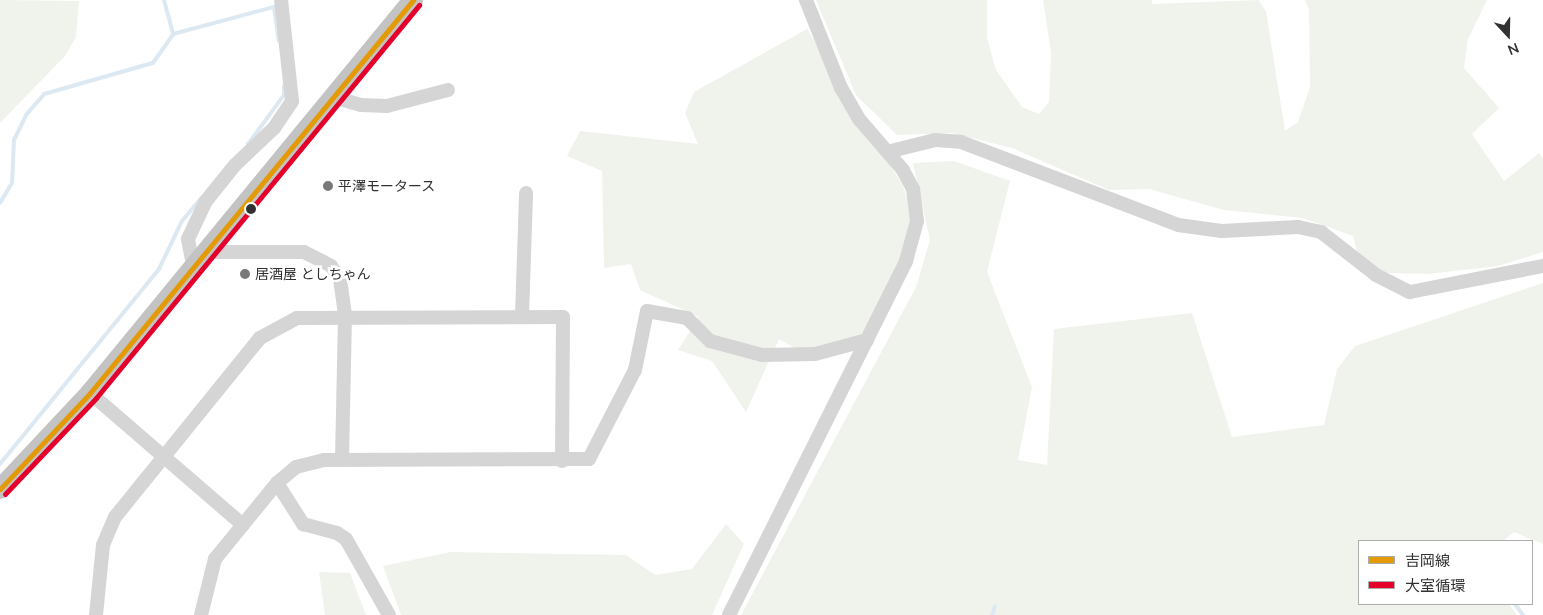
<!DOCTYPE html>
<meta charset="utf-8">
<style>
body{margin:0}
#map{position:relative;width:1543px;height:615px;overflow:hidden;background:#fff;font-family:Mulish,"Noto Sans JP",sans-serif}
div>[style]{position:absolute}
.green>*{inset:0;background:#f0f3ec}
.stream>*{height:4px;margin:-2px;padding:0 2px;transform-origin:2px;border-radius:2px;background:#dde9f2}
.minor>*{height:14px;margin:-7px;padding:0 7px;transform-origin:7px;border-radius:7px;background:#d5d5d5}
.highway>*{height:20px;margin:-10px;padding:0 10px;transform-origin:10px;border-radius:10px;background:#c3c3c3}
.bus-1>*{height:5px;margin:-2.5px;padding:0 2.5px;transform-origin:2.5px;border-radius:2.5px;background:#e39a05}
.bus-2>*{height:5px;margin:-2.5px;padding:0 2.5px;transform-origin:2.5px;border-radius:2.5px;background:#e4002b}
.dots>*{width:14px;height:14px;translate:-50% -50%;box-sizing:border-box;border:2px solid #fff;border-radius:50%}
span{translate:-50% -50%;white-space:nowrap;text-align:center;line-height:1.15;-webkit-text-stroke:5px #fff;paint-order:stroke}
.poi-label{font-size:14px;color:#313131}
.left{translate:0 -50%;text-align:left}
.legend{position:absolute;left:1358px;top:540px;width:175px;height:65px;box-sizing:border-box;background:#fff;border:1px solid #adadad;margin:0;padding:6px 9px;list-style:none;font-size:15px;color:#313131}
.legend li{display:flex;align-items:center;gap:10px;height:25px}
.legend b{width:25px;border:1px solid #adadad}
.north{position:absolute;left:1483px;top:10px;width:50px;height:50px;-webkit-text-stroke:4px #fff;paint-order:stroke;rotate:159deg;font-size:14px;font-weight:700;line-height:20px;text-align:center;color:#313131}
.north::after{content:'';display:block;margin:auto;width:18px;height:22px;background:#313131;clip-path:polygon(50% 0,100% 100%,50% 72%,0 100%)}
</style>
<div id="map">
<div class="green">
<div style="clip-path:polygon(0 0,79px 1px,76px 37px,65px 56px,0 123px)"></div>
<div style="clip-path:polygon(816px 0,987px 0,987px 38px,996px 70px,1022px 107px,1039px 114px,1049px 102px,1051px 53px,1043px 0,1152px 0,1152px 4px,1258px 0,1266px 11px,1285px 131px,1298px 122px,1310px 87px,1309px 10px,1305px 0,1487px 0,1468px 39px,1464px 68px,1499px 108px,1472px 134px,1504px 181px,1539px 153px,1543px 159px,1543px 252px,1498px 266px,1427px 274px,1362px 272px,1353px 236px,1303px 218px,1224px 210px,1149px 189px,1109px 190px,1012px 148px,952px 133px,897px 135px,856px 95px)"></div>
<div style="clip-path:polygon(807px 29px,903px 186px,912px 213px,904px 262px,860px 337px,805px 354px,779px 339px,746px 412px,712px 361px,678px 350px,699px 317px,640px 290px,631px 264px,604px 268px,602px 171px,567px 156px,580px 131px,698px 144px,685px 113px,694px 92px)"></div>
<div style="clip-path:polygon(954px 161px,1010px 181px,987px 272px,1032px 387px,1018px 460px,1047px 465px,1054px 329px,1192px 313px,1232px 437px,1324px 425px,1337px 369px,1355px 346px,1543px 283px,1543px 544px,1514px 532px,1503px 541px,1359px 541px,1359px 604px,1509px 604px,1517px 615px,741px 615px,916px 287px,930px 240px,913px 163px)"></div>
<div style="clip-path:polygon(726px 524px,744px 544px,712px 615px,401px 615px,383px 566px,451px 552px,626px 555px,655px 575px,692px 569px)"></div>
<div style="clip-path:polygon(319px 572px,350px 573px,366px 615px,325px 615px)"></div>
</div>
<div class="stream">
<div style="left:164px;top:0;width:35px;rotate:75deg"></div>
<div style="left:173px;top:34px;width:105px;rotate:-15deg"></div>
<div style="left:274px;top:7px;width:34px;rotate:82deg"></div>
<div style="left:248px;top:144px;width:61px;rotate:-53.7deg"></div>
<div style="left:284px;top:95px;width:9px;rotate:-90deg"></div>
<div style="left:0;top:203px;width:23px;rotate:-59deg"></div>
<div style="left:12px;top:183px;width:43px;rotate:-87.3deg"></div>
<div style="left:14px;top:140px;width:28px;rotate:-64deg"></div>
<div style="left:26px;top:115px;width:28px;rotate:-49deg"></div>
<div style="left:44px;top:94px;width:113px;rotate:-15.9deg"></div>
<div style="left:153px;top:63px;width:35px;rotate:-55deg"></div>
<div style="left:0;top:464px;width:252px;rotate:-50.8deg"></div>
<div style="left:159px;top:269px;width:53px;rotate:-64.4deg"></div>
<div style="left:182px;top:221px;width:30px;rotate:-50deg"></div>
<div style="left:1515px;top:604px;width:14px;rotate:54deg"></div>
<div style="left:992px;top:615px;width:9px;rotate:-72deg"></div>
</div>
<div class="minor">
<div style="left:333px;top:97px;width:29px;rotate:16deg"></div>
<div style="left:361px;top:105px;width:26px;rotate:2deg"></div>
<div style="left:387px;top:106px;width:63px;rotate:-14.7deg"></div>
<div style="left:891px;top:151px;width:45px;rotate:-14deg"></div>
<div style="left:935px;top:140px;width:26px;rotate:4deg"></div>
<div style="left:961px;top:142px;width:232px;rotate:20.9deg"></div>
<div style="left:1178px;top:225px;width:44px;rotate:7.8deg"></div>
<div style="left:1222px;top:231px;width:76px;rotate:-3deg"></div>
<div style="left:1298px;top:227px;width:24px;rotate:12deg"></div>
<div style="left:1321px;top:232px;width:70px;rotate:38deg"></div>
<div style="left:1376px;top:275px;width:38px;rotate:27deg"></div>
<div style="left:1410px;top:292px;width:136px;rotate:-11.1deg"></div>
<div style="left:204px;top:252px;width:100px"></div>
<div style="left:304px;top:252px;width:30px;rotate:27deg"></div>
<div style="left:331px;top:266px;width:16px;rotate:55deg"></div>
<div style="left:340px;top:279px;width:37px;rotate:82deg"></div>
<div style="left:345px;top:316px;width:144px;rotate:91.2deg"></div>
<div style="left:193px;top:265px;width:26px;rotate:-101deg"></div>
<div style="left:188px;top:239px;width:42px;rotate:-64.7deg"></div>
<div style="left:206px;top:201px;width:46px;rotate:-51.1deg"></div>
<div style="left:235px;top:165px;width:54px;rotate:-43.5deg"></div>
<div style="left:274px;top:128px;width:32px;rotate:-56deg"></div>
<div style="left:292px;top:101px;width:102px;rotate:-96.2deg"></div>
<div style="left:522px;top:316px;width:123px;rotate:-88.1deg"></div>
<div style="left:90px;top:393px;width:202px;rotate:40.8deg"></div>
<div style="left:277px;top:483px;width:49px;rotate:57.6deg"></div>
<div style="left:303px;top:524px;width:35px;rotate:15deg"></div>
<div style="left:337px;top:533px;width:11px;rotate:34deg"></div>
<div style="left:346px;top:539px;width:87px;rotate:60.5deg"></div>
<div style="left:96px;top:615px;width:70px;rotate:-84.3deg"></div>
<div style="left:103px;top:545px;width:30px;rotate:-67deg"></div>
<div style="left:115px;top:517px;width:230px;rotate:-51deg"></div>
<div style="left:260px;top:338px;width:42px;rotate:-28.4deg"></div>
<div style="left:297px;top:318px;width:266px;rotate:-0.2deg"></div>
<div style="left:563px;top:317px;width:144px;rotate:90.4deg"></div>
<div style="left:201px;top:615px;width:58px;rotate:-76deg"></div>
<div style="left:215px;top:559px;width:98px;rotate:-50.8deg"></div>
<div style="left:277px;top:483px;width:25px;rotate:-40deg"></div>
<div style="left:296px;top:467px;width:29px;rotate:-14deg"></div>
<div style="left:324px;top:460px;width:265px;rotate:-0.2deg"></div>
<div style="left:589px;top:459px;width:100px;rotate:-62.7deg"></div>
<div style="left:635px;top:370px;width:60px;rotate:-78.5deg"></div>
<div style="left:647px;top:311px;width:41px;rotate:9.9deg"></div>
<div style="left:687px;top:318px;width:33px;rotate:45deg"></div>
<div style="left:710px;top:341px;width:54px;rotate:15.1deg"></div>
<div style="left:762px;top:355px;width:53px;rotate:-1.1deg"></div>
<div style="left:815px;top:354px;width:54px;rotate:-15.1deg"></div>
<div style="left:729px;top:615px;width:396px;rotate:-63.4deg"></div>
<div style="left:906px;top:261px;width:41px;rotate:-74.6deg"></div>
<div style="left:917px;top:221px;width:32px;rotate:-97deg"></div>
<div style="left:913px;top:189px;width:21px;rotate:-118deg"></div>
<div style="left:903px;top:170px;width:67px;rotate:-130.8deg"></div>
<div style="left:859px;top:119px;width:36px;rotate:-120deg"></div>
<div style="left:841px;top:88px;width:95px;rotate:-111.7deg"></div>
</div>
<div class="highway">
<div style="left:0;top:489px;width:132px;rotate:-46.8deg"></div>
<div style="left:90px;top:393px;width:509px;rotate:-50.58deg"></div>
</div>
<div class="bus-1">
<div style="left:0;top:489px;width:132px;rotate:-46.8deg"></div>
<div style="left:90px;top:393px;width:509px;rotate:-50.58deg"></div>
</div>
<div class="bus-2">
<div style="left:5px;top:494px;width:132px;rotate:-46.5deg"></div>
<div style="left:96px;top:398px;width:509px;rotate:-50.58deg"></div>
</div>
<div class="dots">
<div style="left:328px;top:186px;background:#797979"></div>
<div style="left:251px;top:209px;background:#313131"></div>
<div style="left:245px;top:274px;background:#797979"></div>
</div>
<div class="poi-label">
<span class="left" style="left:338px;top:186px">平澤モータース</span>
<span class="left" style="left:255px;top:274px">居酒屋 としちゃん</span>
</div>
<ul class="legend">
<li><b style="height:6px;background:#e39a05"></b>吉岡線</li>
<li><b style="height:6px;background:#e4002b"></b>大室循環</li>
</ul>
<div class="north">N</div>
</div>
